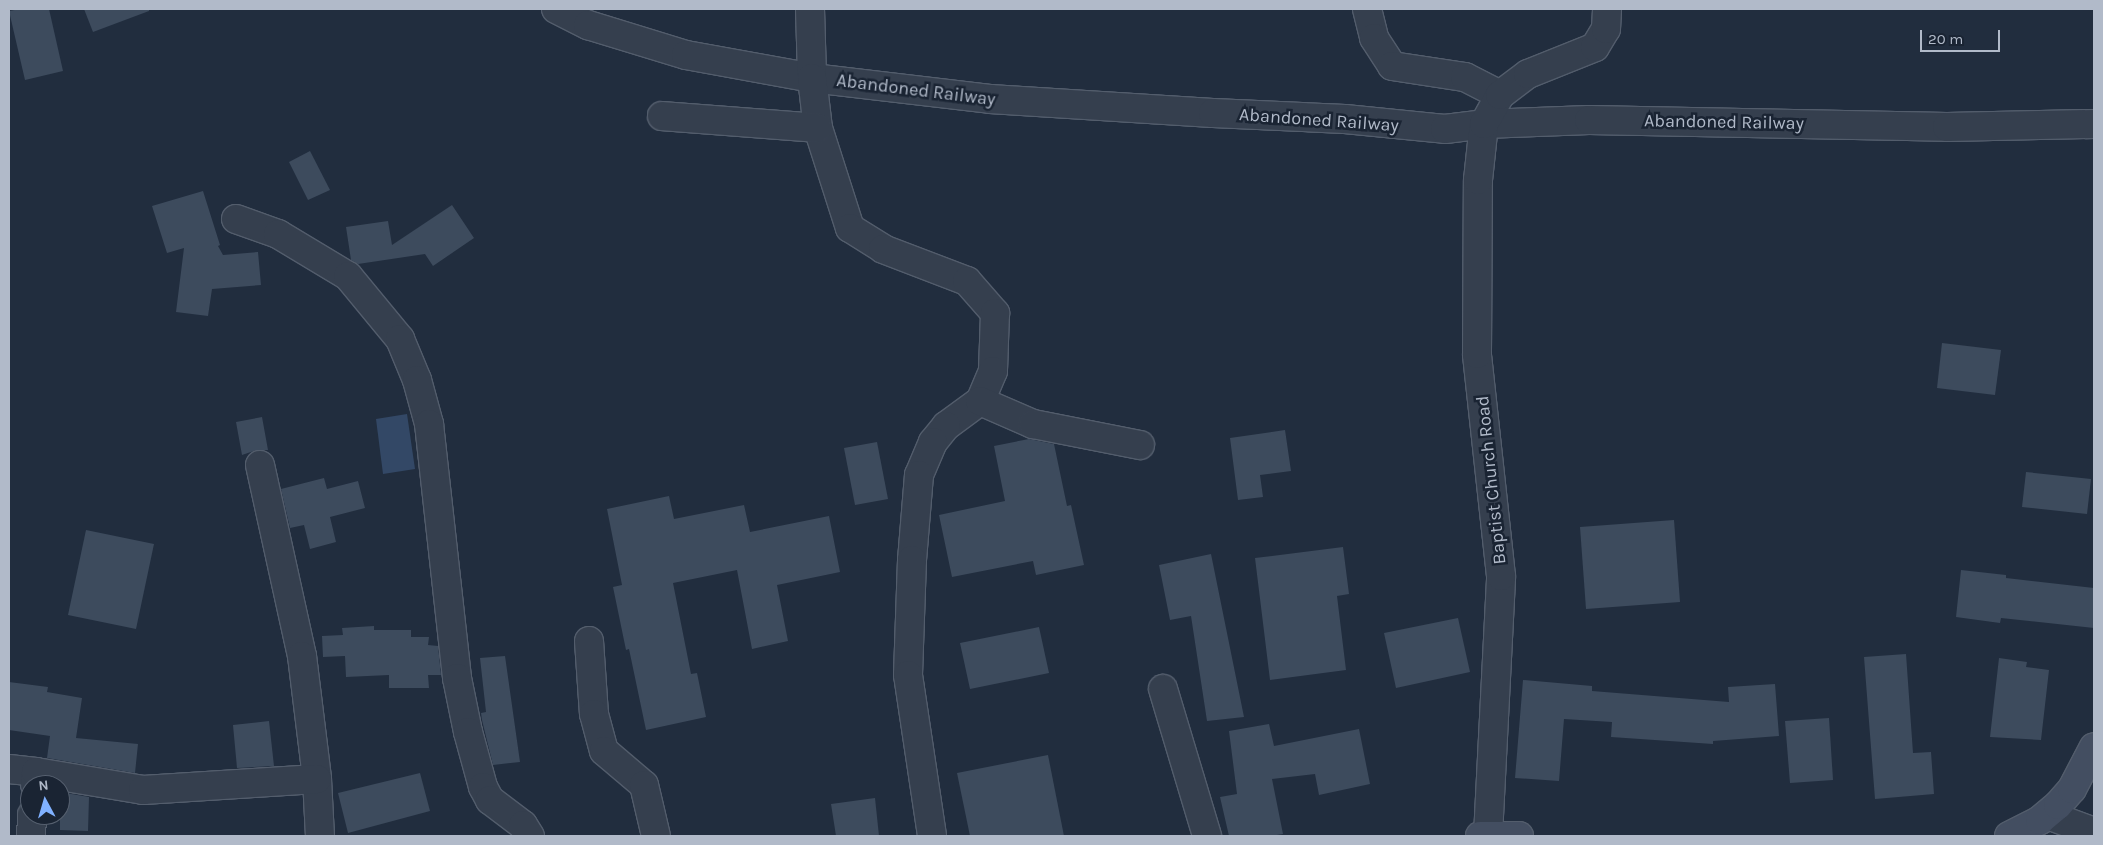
<!DOCTYPE html>
<style>
body{margin:0}
#map{position:relative;width:2103px;height:845px;overflow:hidden;background:#212d3e;font-family:Karla,sans-serif}
div>[style]{position:absolute}
.water>*{inset:0;background:#334866}
.building>*{inset:0;background:#3d4b5d}
.roads{filter:drop-shadow(1px 0 #535d6c) drop-shadow(-1px 0 #535d6c) drop-shadow(0 1px #535d6c) drop-shadow(0 -1px #535d6c)}
.street>*{height:28px;margin:-14px;padding:0 14px;transform-origin:14px;border-radius:14px;background:#353f4e}
.secondary>*{height:28px;margin:-14px;padding:0 14px;transform-origin:14px;border-radius:14px;background:#434e61}
span{translate:-50% -50%;white-space:nowrap;text-align:center;line-height:1.15;-webkit-text-stroke:5px #1a2433;paint-order:stroke}
.street-label{font-size:18px;color:#b1bac9}
.frame{position:absolute;inset:0;border:10px solid #b1bac9;pointer-events:none}
.north{position:absolute;left:20px;top:775px;width:50px;height:50px;box-sizing:border-box;background:#1a2433;border:1px solid #56606f;border-radius:50%;rotate:354deg;font-size:14px;font-weight:700;line-height:20px;text-align:center;color:#b1bac9}
.north::after{content:'';display:block;margin:auto;width:18px;height:22px;background:#80b1ff;clip-path:polygon(50% 0,100% 100%,50% 72%,0 100%)}
.scale{position:absolute;left:1920px;top:30px;width:80px;height:22px;box-sizing:border-box;border:2px solid #b1bac9;border-top:0;padding-left:6px;font-size:15px;line-height:18px;white-space:nowrap;color:#b1bac9;-webkit-text-stroke:4px #1a2433;paint-order:stroke}
</style>
<div id="map">
<div class="water">
<div style="clip-path:polygon(407px 414px,415px 469px,383px 474px,376px 419px)"></div>
</div>
<div class="building">
<div style="clip-path:polygon(20px 9px,49px 9px,63px 71px,25px 80px,9px 11px)"></div>
<div style="clip-path:polygon(84px 9px,149px 9px,149px 11px,93px 32px)"></div>
<div style="clip-path:polygon(310px 151px,330px 190px,308px 200px,289px 162px)"></div>
<div style="clip-path:polygon(203px 191px,220px 245px,218px 246px,223px 255px,258px 252px,261px 285px,212px 289px,208px 316px,176px 312px,184px 248px,167px 253px,152px 206px)"></div>
<div style="clip-path:polygon(452px 205px,474px 238px,433px 266px,425px 254px,358px 264px,351px 260px,346px 227px,388px 221px,392px 245px)"></div>
<div style="clip-path:polygon(1942px 343px,2001px 350px,1995px 395px,1937px 388px)"></div>
<div style="clip-path:polygon(262px 417px,268px 450px,257px 450px,242px 455px,236px 422px)"></div>
<div style="clip-path:polygon(1285px 430px,1291px 471px,1260px 475px,1263px 497px,1238px 500px,1230px 438px)"></div>
<div style="clip-path:polygon(1029px 439px,1054px 444px,1067px 506px,1071px 505px,1084px 565px,1036px 575px,1033px 561px,952px 577px,939px 515px,1005px 501px,994px 446px)"></div>
<div style="clip-path:polygon(877px 442px,888px 499px,855px 505px,844px 448px)"></div>
<div style="clip-path:polygon(2026px 472px,2091px 479px,2087px 514px,2022px 507px)"></div>
<div style="clip-path:polygon(324px 478px,327px 489px,358px 481px,365px 508px,330px 517px,336px 542px,310px 549px,304px 525px,290px 528px,281px 489px)"></div>
<div style="clip-path:polygon(669px 496px,674px 519px,744px 505px,750px 532px,829px 516px,840px 572px,777px 585px,788px 641px,752px 649px,737px 570px,673px 583px,691px 674px,697px 673px,706px 717px,646px 730px,629px 649px,626px 650px,613px 587px,622px 585px,607px 509px)"></div>
<div style="clip-path:polygon(1674px 520px,1680px 602px,1586px 609px,1580px 527px)"></div>
<div style="clip-path:polygon(86px 530px,154px 544px,136px 629px,68px 615px)"></div>
<div style="clip-path:polygon(1343px 547px,1349px 594px,1337px 596px,1346px 670px,1270px 680px,1255px 558px)"></div>
<div style="clip-path:polygon(1211px 554px,1244px 717px,1207px 721px,1191px 616px,1170px 620px,1159px 565px)"></div>
<div style="clip-path:polygon(1961px 570px,2006px 575px,2006px 578px,2094px 588px,2094px 628px,2001px 618px,2000px 623px,1956px 617px)"></div>
<div style="clip-path:polygon(1458px 618px,1470px 672px,1396px 688px,1384px 633px)"></div>
<div style="clip-path:polygon(374px 626px,374px 630px,411px 630px,411px 637px,429px 637px,428px 645px,438px 646px,441px 675px,428px 675px,429px 688px,389px 688px,389px 675px,346px 677px,345px 656px,323px 657px,322px 636px,343px 635px,342px 628px)"></div>
<div style="clip-path:polygon(1039px 627px,1049px 673px,970px 689px,960px 643px)"></div>
<div style="clip-path:polygon(1906px 654px,1913px 753px,1931px 752px,1934px 794px,1875px 799px,1864px 657px)"></div>
<div style="clip-path:polygon(505px 656px,520px 762px,493px 765px,482px 720px,481px 713px,486px 712px,480px 658px)"></div>
<div style="clip-path:polygon(1999px 658px,2027px 662px,2026px 667px,2049px 670px,2041px 740px,1990px 737px)"></div>
<div style="clip-path:polygon(1523px 680px,1592px 686px,1592px 691px,1729px 702px,1728px 687px,1775px 684px,1779px 736px,1713px 741px,1713px 744px,1611px 737px,1612px 722px,1564px 719px,1559px 781px,1515px 778px)"></div>
<div style="clip-path:polygon(9px 682px,48px 687px,47px 692px,82px 698px,76px 738px,138px 744px,135px 773px,47px 758px,50px 736px,9px 730px)"></div>
<div style="clip-path:polygon(1829px 718px,1833px 780px,1790px 783px,1785px 721px)"></div>
<div style="clip-path:polygon(269px 721px,274px 766px,237px 768px,233px 725px)"></div>
<div style="clip-path:polygon(1269px 724px,1274px 746px,1359px 729px,1370px 784px,1319px 795px,1315px 774px,1272px 779px,1283px 834px,1271px 836px,1229px 836px,1220px 797px,1237px 794px,1229px 731px)"></div>
<div style="clip-path:polygon(1048px 755px,1064px 836px,970px 836px,957px 773px)"></div>
<div style="clip-path:polygon(420px 773px,430px 811px,348px 833px,338px 793px)"></div>
<div style="clip-path:polygon(60px 792px,89px 797px,88px 831px,60px 830px)"></div>
<div style="clip-path:polygon(875px 798px,879px 836px,836px 836px,831px 804px)"></div>
</div>
<div class="roads">
<div class="street">
<div style="left:556px;top:9px;width:36px;rotate:27deg"></div>
<div style="left:588px;top:25px;width:102px;rotate:17deg"></div>
<div style="left:686px;top:55px;width:128px;rotate:10.3deg"></div>
<div style="left:812px;top:78px;width:179px;rotate:6.7deg"></div>
<div style="left:990px;top:99px;width:223px;rotate:3.6deg"></div>
<div style="left:1213px;top:113px;width:132px;rotate:2.6deg"></div>
<div style="left:1345px;top:119px;width:100px;rotate:5.7deg"></div>
<div style="left:1445px;top:129px;width:39px;rotate:-7deg"></div>
<div style="left:1484px;top:124px;width:105px;rotate:-2.2deg"></div>
<div style="left:1589px;top:120px;width:358px;rotate:1.1deg"></div>
<div style="left:1947px;top:127px;width:147px;rotate:-1.2deg"></div>
<div style="left:810px;top:9px;width:69px;rotate:88.3deg"></div>
<div style="left:812px;top:78px;width:50px;rotate:83.2deg"></div>
<div style="left:818px;top:128px;width:105px;rotate:72.3deg"></div>
<div style="left:850px;top:228px;width:39px;rotate:32deg"></div>
<div style="left:883px;top:249px;width:90px;rotate:20.9deg"></div>
<div style="left:967px;top:281px;width:43px;rotate:48.8deg"></div>
<div style="left:995px;top:313px;width:58px;rotate:92deg"></div>
<div style="left:993px;top:371px;width:33px;rotate:113deg"></div>
<div style="left:980px;top:401px;width:42px;rotate:143.7deg"></div>
<div style="left:946px;top:426px;width:21px;rotate:129deg"></div>
<div style="left:933px;top:442px;width:36px;rotate:113deg"></div>
<div style="left:919px;top:475px;width:85px;rotate:94.7deg"></div>
<div style="left:912px;top:560px;width:115px;rotate:92deg"></div>
<div style="left:908px;top:675px;width:163px;rotate:81.5deg"></div>
<div style="left:1367px;top:9px;width:30px;rotate:76deg"></div>
<div style="left:1374px;top:38px;width:33px;rotate:57deg"></div>
<div style="left:1392px;top:66px;width:74px;rotate:8.6deg"></div>
<div style="left:1465px;top:77px;width:39px;rotate:27deg"></div>
<div style="left:662px;top:116px;width:156px;rotate:4.4deg"></div>
<div style="left:236px;top:219px;width:45px;rotate:19.7deg"></div>
<div style="left:278px;top:234px;width:82px;rotate:31deg"></div>
<div style="left:348px;top:276px;width:82px;rotate:50.5deg"></div>
<div style="left:400px;top:339px;width:44px;rotate:67.5deg"></div>
<div style="left:417px;top:380px;width:46px;rotate:74.7deg"></div>
<div style="left:429px;top:424px;width:256px;rotate:83.7deg"></div>
<div style="left:457px;top:678px;width:55px;rotate:78.5deg"></div>
<div style="left:468px;top:732px;width:57px;rotate:74.7deg"></div>
<div style="left:483px;top:787px;width:15px;rotate:62deg"></div>
<div style="left:490px;top:800px;width:41px;rotate:37.1deg"></div>
<div style="left:523px;top:825px;width:13px;rotate:58deg"></div>
<div style="left:980px;top:401px;width:58px;rotate:23.5deg"></div>
<div style="left:1033px;top:424px;width:109px;rotate:11.1deg"></div>
<div style="left:260px;top:465px;width:196px;rotate:77.6deg"></div>
<div style="left:302px;top:656px;width:124px;rotate:83deg"></div>
<div style="left:317px;top:779px;width:57px;rotate:87deg"></div>
<div style="left:589px;top:641px;width:73px;rotate:86.1deg"></div>
<div style="left:594px;top:714px;width:38px;rotate:75deg"></div>
<div style="left:604px;top:751px;width:52px;rotate:40.4deg"></div>
<div style="left:644px;top:785px;width:52px;rotate:76.8deg"></div>
<div style="left:1163px;top:689px;width:153px;rotate:73.3deg"></div>
<div style="left:9px;top:769px;width:27px;rotate:6deg"></div>
<div style="left:36px;top:772px;width:13px;rotate:94deg"></div>
<div style="left:36px;top:772px;width:109px;rotate:9.5deg"></div>
<div style="left:143px;top:790px;width:174px;rotate:-3.6deg"></div>
<div style="left:2048px;top:815px;width:49px;rotate:20.3deg"></div>
<div style="left:31px;top:836px;width:21px;rotate:-87deg"></div>
<div style="left:1488px;top:836px;width:260px;rotate:-87.1deg"></div>
<div style="left:1501px;top:576px;width:223px;rotate:-96.2deg"></div>
<div style="left:1477px;top:354px;width:174px;rotate:-89.7deg"></div>
<div style="left:1478px;top:180px;width:56px;rotate:-83.9deg"></div>
<div style="left:1484px;top:124px;width:33px;rotate:-61deg"></div>
<div style="left:1500px;top:95px;width:35px;rotate:-37deg"></div>
<div style="left:1528px;top:74px;width:72px;rotate:-21.9deg"></div>
<div style="left:1595px;top:47px;width:21px;rotate:-59deg"></div>
<div style="left:1606px;top:29px;width:20px;rotate:-87deg"></div>
</div>
<div class="secondary">
<div style="left:1480px;top:836px;width:39px"></div>
<div style="left:2009px;top:836px;width:35px;rotate:-27deg"></div>
<div style="left:2040px;top:820px;width:23px;rotate:-40deg"></div>
<div style="left:2058px;top:805px;width:21px;rotate:-49deg"></div>
<div style="left:2072px;top:789px;width:47px;rotate:-62.4deg"></div>
</div>
</div>
<div class="street-label">
<span style="left:916px;top:90px;rotate:7deg">Abandoned Railway</span>
<span style="left:1319px;top:120px;rotate:4deg">Abandoned Railway</span>
<span style="left:1724px;top:122px;rotate:1deg">Abandoned Railway</span>
<span style="left:1491px;top:480px;rotate:-96deg">Baptist Church Road</span>
</div>
<div class="frame"></div>
<div class="north">N</div>
<div class="scale">20 m</div>
</div>
